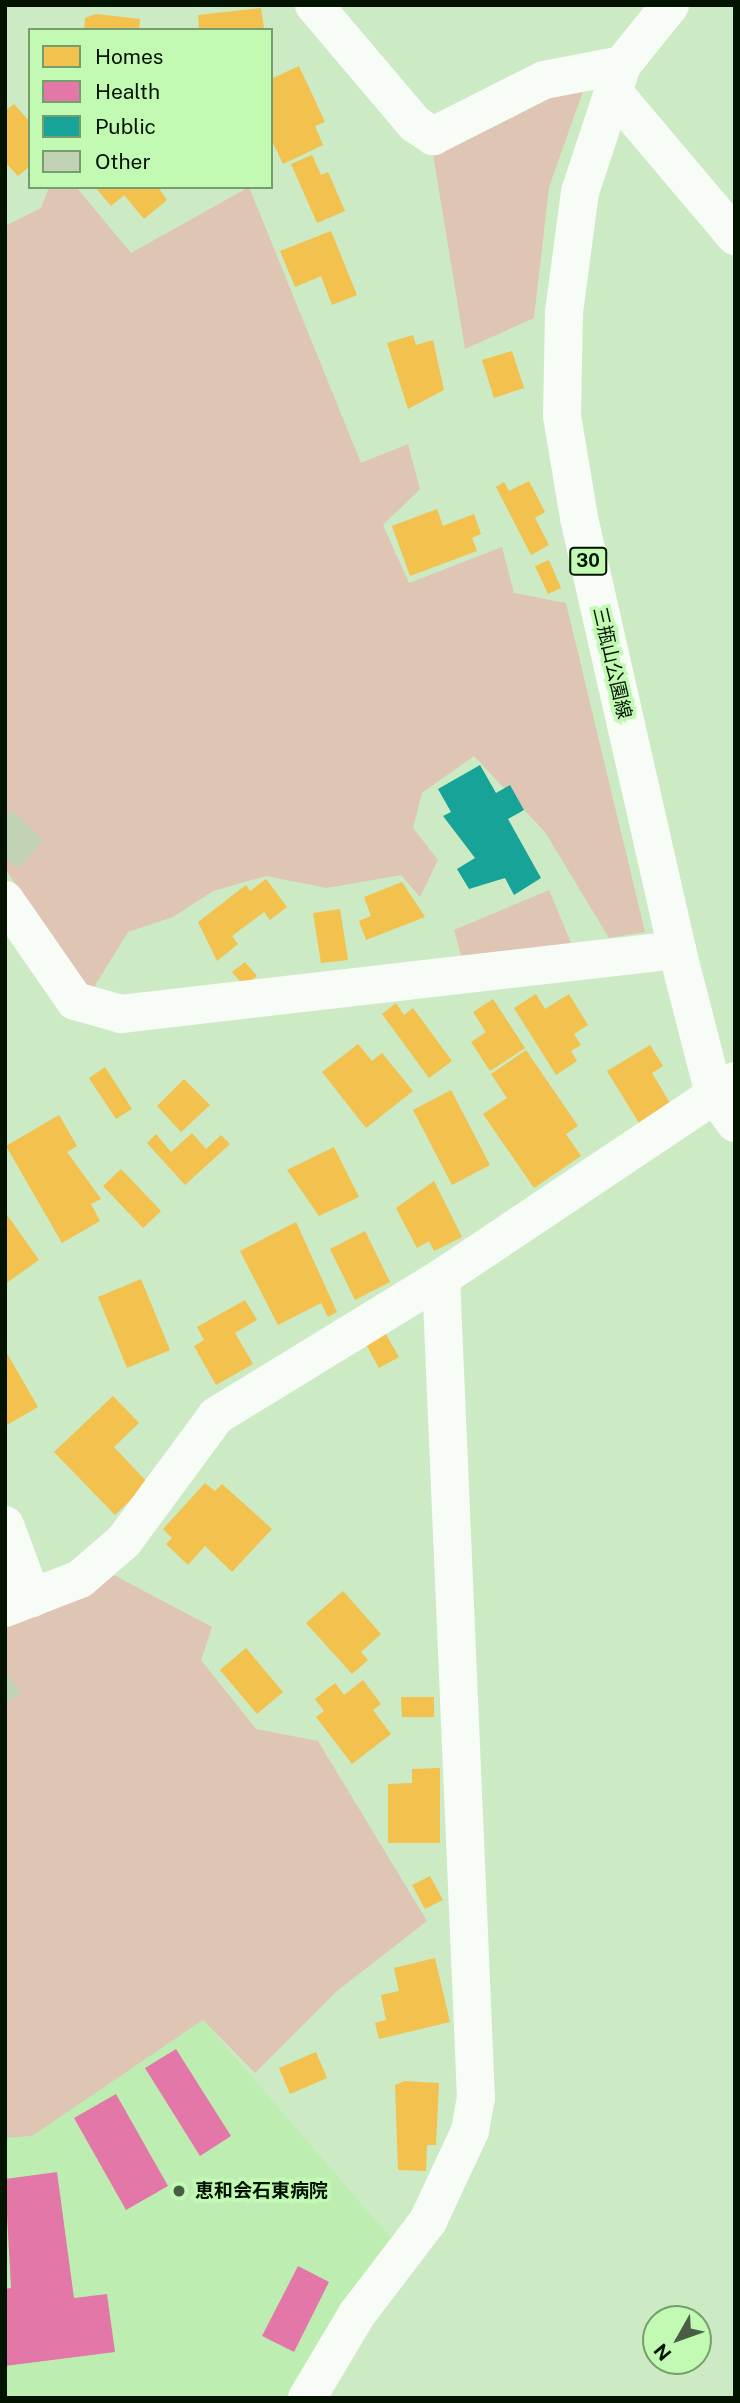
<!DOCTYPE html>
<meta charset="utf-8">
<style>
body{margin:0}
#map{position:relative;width:740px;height:2403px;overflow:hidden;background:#cceac4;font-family:"Public Sans","Noto Sans JP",sans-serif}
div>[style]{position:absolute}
.built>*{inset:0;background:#beedb2}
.green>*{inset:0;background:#dfc5b4}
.homes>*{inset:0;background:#f2c14e}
.health>*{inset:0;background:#e377a8}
.public>*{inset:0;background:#17a398}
.building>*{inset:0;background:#c2d2b4}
.minor>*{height:38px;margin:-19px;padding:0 19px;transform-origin:19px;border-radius:19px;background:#f7fcf6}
.major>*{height:38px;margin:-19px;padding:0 19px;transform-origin:19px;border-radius:19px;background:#f7fcf6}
.dots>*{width:19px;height:19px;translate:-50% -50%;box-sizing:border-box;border:4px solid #c2fab4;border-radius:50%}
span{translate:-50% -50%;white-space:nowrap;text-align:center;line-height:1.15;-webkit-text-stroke:7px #c2fab4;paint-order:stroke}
.shield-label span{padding:2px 5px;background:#c2fab4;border:2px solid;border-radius:5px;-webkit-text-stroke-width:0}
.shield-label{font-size:18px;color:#021300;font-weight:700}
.street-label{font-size:19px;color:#021300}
.poi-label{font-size:19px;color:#021300;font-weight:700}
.left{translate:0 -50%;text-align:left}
.frame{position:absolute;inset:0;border:7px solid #021300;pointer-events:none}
.legend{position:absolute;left:28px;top:28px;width:245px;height:161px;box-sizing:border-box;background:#c2fab4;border:2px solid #759e6c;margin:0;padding:9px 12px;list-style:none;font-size:21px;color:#021300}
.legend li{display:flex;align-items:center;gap:14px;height:35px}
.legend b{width:35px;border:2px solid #759e6c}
.north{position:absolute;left:642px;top:2305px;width:70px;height:70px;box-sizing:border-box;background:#c2fab4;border:2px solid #759e6c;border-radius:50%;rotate:230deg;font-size:19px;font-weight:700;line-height:28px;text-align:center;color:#021300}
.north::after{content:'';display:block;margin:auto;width:24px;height:32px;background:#495e45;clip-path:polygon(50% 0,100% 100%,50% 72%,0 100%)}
</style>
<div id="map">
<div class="built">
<div style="clip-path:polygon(203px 2020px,396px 2244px,292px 2398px,5px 2398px,5px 2138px,32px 2136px)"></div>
</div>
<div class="green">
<div style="clip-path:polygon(587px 80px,549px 187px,534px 318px,465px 349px,433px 154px)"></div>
<div style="clip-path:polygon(49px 187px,76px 187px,131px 253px,249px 187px,361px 463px,408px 444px,420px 489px,383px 525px,409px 583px,502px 547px,514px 593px,566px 603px,645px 932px,609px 938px,545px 832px,474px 756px,422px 793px,413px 828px,438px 860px,420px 897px,401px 875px,327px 888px,266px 876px,213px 891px,173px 917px,128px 932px,91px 992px,5px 869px,5px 226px,41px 208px)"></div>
<div style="clip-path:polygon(549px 890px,571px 943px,462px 958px,454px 930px)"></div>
<div style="clip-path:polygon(110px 1573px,212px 1627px,201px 1660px,256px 1729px,318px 1741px,427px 1921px,337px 1991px,255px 2073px,203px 2020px,32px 2136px,5px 2138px,5px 1627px,79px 1597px)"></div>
</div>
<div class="homes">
<div style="clip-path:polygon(261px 8px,264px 28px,199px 30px,198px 15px)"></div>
<div style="clip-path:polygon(96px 14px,140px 19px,139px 30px,84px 30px,85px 18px)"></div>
<div style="clip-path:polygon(299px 66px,325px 122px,315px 126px,323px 145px,283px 164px,271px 139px,271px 79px)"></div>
<div style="clip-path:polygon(14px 104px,30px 122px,30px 166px,18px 176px,5px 162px,5px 111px)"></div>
<div style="clip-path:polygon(312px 155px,321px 175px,328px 172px,345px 211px,317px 223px,291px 164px)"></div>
<div style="clip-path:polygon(95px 187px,158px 187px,167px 200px,144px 219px,124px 195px,111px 206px)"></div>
<div style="clip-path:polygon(331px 231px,357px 295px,332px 305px,321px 276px,295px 287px,280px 251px)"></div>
<div style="clip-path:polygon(413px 335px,416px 345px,433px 340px,444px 390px,408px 409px,387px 343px)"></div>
<div style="clip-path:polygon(512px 351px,524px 388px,494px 398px,482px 360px)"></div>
<div style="clip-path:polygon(529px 481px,545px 512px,535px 518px,549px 545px,531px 555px,496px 487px,504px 482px,509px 491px)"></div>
<div style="clip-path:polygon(437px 509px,443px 526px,474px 514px,481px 534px,472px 538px,477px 551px,410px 576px,392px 526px)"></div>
<div style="clip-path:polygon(549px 560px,561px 588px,548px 594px,535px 566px)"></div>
<div style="clip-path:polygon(266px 879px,287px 907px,270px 920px,264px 912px,232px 936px,238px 944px,217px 961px,198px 922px,246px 885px,250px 891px)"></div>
<div style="clip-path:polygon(402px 882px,425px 917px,366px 940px,359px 921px,371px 916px,364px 897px)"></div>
<div style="clip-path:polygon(340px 909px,348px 960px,321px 963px,313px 913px)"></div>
<div style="clip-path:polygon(245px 962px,257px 976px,244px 986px,232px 972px)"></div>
<div style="clip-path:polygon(536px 994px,545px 1009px,569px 994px,588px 1025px,574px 1034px,581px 1045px,571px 1051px,577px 1061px,556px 1075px,514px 1008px)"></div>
<div style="clip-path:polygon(493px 999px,525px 1048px,490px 1071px,471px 1042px,486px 1032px,473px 1012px)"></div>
<div style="clip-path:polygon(396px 1003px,404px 1015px,413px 1008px,452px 1061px,429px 1078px,382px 1014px)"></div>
<div style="clip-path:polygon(358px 1044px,372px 1061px,382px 1053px,413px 1091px,366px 1128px,322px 1072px)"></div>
<div style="clip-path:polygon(650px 1045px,663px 1066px,652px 1073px,670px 1103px,639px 1123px,607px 1071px)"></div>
<div style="clip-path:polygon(526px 1050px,578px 1126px,566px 1134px,581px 1156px,534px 1188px,483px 1114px,507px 1098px,491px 1074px)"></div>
<div style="clip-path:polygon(105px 1067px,132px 1109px,116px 1119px,89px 1078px)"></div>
<div style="clip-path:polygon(184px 1079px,210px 1105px,181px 1132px,157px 1106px)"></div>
<div style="clip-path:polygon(451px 1090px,490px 1165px,452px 1185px,413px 1110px)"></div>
<div style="clip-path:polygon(59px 1115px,77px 1146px,67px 1152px,101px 1199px,91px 1204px,100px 1221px,62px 1243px,6px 1146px)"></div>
<div style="clip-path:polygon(192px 1133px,206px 1149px,221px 1135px,230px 1144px,185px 1185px,147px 1143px,156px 1134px,171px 1152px)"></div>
<div style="clip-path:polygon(334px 1147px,359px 1197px,319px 1216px,287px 1170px)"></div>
<div style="clip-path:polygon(121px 1169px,161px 1211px,143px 1228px,103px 1186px)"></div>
<div style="clip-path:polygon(434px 1181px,462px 1237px,434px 1251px,429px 1241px,417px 1248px,396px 1208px)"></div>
<div style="clip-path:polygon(5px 1212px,39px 1260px,5px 1284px)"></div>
<div style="clip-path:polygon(296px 1222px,337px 1312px,328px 1317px,321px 1303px,278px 1325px,240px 1251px)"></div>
<div style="clip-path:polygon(365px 1231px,390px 1282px,355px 1300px,330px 1249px)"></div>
<div style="clip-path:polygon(141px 1279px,170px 1350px,127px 1368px,98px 1297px)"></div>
<div style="clip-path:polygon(245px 1300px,257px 1320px,235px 1333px,253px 1364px,216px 1385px,194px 1346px,204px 1340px,197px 1327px)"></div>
<div style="clip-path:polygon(383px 1329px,399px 1357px,379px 1368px,364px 1341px)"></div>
<div style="clip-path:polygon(5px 1350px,38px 1407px,5px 1426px)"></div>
<div style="clip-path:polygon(113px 1396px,139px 1423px,114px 1447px,148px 1483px,115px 1515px,54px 1452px)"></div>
<div style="clip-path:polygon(205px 1483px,215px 1491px,222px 1484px,272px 1529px,232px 1572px,205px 1546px,188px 1565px,166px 1544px,172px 1538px,163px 1529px)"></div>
<div style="clip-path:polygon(343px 1591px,381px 1634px,361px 1652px,368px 1660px,352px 1674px,306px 1623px)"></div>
<div style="clip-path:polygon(246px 1648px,283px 1692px,257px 1714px,220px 1670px)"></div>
<div style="clip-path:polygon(363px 1680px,381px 1704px,373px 1710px,391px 1734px,352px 1764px,316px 1717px,324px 1711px,315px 1699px,335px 1683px,344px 1695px)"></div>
<div style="clip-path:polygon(401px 1697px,434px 1697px,434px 1717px,402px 1717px)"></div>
<div style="clip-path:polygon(440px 1768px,440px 1843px,388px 1843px,388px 1784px,412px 1783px,412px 1769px)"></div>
<div style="clip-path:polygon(430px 1876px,443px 1900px,425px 1909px,412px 1885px)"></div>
<div style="clip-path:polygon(435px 1958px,450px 2022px,379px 2039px,375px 2023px,386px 2020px,381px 1995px,399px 1991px,394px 1968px)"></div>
<div style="clip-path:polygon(316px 2052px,327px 2078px,290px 2094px,279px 2068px)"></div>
<div style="clip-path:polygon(405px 2081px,439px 2083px,436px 2145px,427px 2145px,426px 2171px,398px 2170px,395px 2085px)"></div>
</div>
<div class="health">
<div style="clip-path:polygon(176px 2049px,231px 2136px,200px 2156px,145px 2068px)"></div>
<div style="clip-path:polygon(116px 2094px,168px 2186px,126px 2210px,74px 2118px)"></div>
<div style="clip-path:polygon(57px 2172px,74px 2298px,107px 2294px,115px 2352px,5px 2366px,5px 2289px,11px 2288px,5px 2179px)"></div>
<div style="clip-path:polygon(298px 2266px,329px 2282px,294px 2352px,262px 2336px)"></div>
</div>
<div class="public">
<div style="clip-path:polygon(480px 765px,496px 793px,510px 785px,524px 810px,508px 819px,541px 878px,514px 895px,505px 878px,469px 889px,457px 869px,475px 858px,443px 816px,451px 812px,438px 789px)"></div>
</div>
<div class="building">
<div style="clip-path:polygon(13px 810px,43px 841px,17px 868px,5px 857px,5px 817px)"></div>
<div style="clip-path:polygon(9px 1676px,21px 1694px,5px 1704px,5px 1679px)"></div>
</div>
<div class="minor">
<div style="left:314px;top:5px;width:156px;rotate:49.7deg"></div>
<div style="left:415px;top:124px;width:22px;rotate:34deg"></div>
<div style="left:433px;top:136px;width:124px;rotate:-26.8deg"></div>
<div style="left:544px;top:80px;width:79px;rotate:-10.9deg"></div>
<div style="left:615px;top:94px;width:186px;rotate:49.8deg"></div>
<div style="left:5px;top:900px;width:123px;rotate:55.3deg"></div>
<div style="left:75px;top:1001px;width:48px;rotate:15.8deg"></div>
<div style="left:121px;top:1014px;width:560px;rotate:-6.57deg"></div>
<div style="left:5px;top:1525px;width:78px;rotate:69.7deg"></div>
<div style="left:5px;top:1608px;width:80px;rotate:-21.1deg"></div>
<div style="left:80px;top:1579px;width:58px;rotate:-40.8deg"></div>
<div style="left:124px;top:1541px;width:155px;rotate:-53.6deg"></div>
<div style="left:216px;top:1416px;width:264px;rotate:-31.5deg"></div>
<div style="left:441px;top:1278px;width:354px;rotate:-33.8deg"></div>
<div style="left:307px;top:2398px;width:98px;rotate:-59.2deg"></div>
<div style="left:357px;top:2314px;width:117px;rotate:-52.6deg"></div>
<div style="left:428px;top:2221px;width:99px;rotate:-65deg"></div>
<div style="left:470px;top:2131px;width:34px;rotate:-80deg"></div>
<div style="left:476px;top:2098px;width:821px;rotate:-92.44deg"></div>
</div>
<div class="major">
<div style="left:670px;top:5px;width:77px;rotate:128.7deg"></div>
<div style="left:622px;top:65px;width:134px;rotate:108.3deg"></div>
<div style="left:580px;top:192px;width:121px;rotate:97.6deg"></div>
<div style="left:564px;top:312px;width:104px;rotate:91.1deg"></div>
<div style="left:562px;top:416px;width:103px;rotate:80.5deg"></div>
<div style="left:579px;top:518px;width:443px;rotate:77.2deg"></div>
<div style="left:677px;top:950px;width:149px;rotate:75.6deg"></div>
<div style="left:714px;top:1094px;width:36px;rotate:54deg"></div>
</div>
<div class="dots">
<div style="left:179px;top:2191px;background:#495e45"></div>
</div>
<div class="shield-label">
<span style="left:588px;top:561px">30</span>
</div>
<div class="street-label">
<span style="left:612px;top:663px;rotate:77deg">三瓶山公園線</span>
</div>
<div class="poi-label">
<span class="left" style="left:195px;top:2191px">恵和会石東病院</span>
</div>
<div class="frame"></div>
<ul class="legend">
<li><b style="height:19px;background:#f2c14e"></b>Homes</li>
<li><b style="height:19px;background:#e377a8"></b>Health</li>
<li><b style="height:19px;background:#17a398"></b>Public</li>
<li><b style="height:19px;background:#c2d2b4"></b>Other</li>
</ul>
<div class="north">N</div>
</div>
